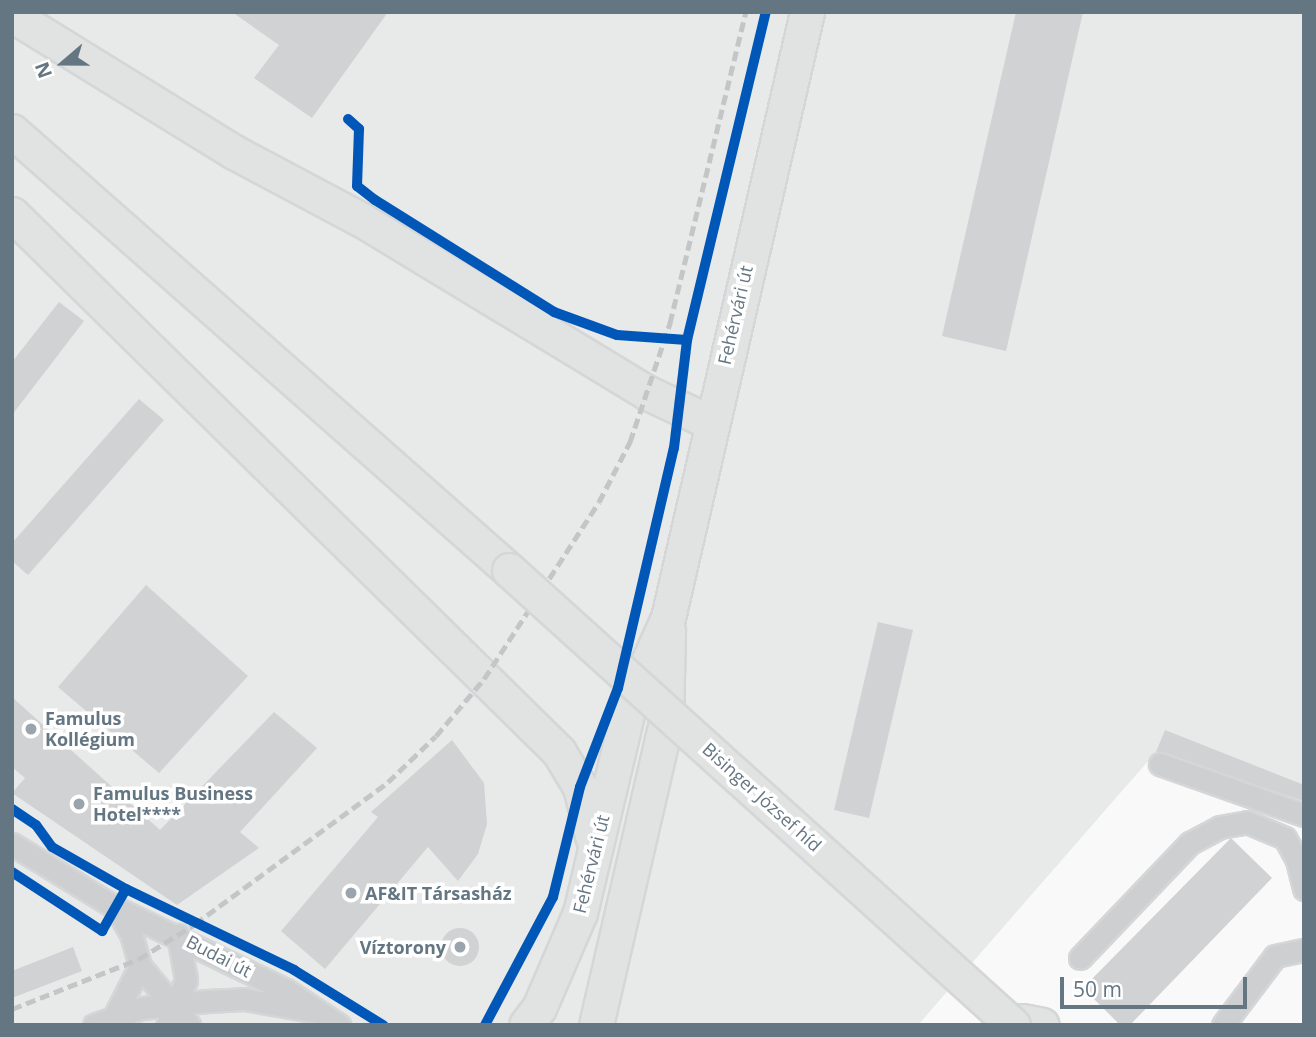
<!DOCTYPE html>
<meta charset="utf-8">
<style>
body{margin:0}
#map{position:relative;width:1316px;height:1037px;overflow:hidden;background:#f9f9f9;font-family:"Open Sans",sans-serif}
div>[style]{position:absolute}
.built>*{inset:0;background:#e8e9e9}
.building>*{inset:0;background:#d0d2d3}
.round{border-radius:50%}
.roads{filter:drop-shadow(2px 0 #d5d6d7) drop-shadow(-2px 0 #d5d6d7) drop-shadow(0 2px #d5d6d7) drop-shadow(0 -2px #d5d6d7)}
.street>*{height:21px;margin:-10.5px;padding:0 10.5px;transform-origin:10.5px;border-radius:10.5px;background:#cecfd0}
.primary>*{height:33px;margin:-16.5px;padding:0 16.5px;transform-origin:16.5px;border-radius:16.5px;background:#e1e2e2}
.rail>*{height:5px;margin-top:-2.5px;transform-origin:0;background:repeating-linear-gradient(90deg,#c3c5c6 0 10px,transparent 0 15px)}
.bridges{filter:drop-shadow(2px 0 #d5d6d7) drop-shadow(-2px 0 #d5d6d7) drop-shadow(0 2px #d5d6d7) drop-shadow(0 -2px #d5d6d7)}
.primary-bridge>*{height:33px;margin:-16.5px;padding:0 16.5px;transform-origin:16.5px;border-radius:16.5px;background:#e1e2e2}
.cycleway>*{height:10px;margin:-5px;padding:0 5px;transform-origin:5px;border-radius:5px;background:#0057b8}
.dots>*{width:19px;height:19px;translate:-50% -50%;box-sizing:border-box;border:4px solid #fff;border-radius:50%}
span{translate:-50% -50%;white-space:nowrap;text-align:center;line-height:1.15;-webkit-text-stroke:7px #fff;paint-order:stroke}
.street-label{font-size:18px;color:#657683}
.poi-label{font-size:18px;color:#657683;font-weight:700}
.left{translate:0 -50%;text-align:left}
.right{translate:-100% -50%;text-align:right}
.frame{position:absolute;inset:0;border:14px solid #657683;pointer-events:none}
.north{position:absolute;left:28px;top:28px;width:70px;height:70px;-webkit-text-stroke:5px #fff;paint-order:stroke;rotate:250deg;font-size:19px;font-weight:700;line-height:28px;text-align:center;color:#657683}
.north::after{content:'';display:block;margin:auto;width:24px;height:32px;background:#657683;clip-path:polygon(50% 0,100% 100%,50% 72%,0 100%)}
.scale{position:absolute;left:1060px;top:977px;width:187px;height:32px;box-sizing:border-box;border:4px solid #657683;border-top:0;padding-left:9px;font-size:21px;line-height:24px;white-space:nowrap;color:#657683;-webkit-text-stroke:5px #fff;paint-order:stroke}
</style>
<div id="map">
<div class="built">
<div style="clip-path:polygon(12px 12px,1304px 12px,1304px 811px,1156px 752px,918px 1025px,12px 1025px)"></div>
</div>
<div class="building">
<div style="clip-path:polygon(232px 12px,388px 12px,312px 118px,254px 78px,279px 45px)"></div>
<div style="clip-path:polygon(1016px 12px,1083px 12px,1006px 351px,942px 336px)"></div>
<div style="clip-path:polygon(59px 302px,84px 321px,12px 415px,12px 362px)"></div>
<div style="clip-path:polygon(139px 399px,164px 420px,28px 575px,12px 561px,12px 543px)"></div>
<div style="clip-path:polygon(146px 585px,248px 676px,159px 773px,58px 687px)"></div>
<div style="clip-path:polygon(878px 622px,913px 630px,869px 818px,834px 810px)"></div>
<div style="clip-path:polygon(12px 697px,160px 830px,274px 712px,317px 748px,240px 832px,259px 848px,177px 905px,12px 793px,25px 778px,12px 767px)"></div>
<div style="clip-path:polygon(1165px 730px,1304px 785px,1304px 801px,1156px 752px)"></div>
<div style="clip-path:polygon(452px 740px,484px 783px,487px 824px,478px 854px,458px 881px,428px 847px,325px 969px,281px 931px,378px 817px,371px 812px)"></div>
<div style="clip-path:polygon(1231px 838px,1272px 878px,1130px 1025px,1120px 1025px,1083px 988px)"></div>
<div class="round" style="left:441px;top:928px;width:38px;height:38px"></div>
<div style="clip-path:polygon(73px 947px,82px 971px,12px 998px,12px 971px)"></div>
</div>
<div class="roads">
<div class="street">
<div style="left:1160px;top:764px;width:153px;rotate:19.5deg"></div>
<div style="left:12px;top:844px;width:122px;rotate:31.6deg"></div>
<div style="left:116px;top:908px;width:189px;rotate:25.8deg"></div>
<div style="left:286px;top:990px;width:64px;rotate:33.4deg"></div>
<div style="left:116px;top:908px;width:30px;rotate:60deg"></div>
<div style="left:131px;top:934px;width:33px;rotate:74deg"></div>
<div style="left:140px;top:966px;width:77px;rotate:50.3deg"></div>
<div style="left:1080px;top:958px;width:159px;rotate:-46.3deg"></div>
<div style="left:1190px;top:843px;width:34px;rotate:-28deg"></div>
<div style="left:1220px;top:827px;width:27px;rotate:-10deg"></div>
<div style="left:1247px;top:822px;width:41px;rotate:22.8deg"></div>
<div style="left:1285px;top:838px;width:25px;rotate:61deg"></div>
<div style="left:1297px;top:860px;width:30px;rotate:76deg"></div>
<div style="left:113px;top:1019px;width:59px;rotate:-63deg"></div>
<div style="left:94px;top:1025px;width:51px;rotate:-19.5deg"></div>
<div style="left:142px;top:1008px;width:66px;rotate:-6.1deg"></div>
<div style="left:208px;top:1001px;width:36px;rotate:-3deg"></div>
<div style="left:244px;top:999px;width:69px;rotate:10deg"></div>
<div style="left:167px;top:1025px;width:49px;rotate:-67.1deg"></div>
<div style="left:186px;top:980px;width:46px;rotate:-100.1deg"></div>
<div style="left:1223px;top:1025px;width:86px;rotate:-53deg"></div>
<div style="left:1275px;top:956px;width:30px;rotate:-12deg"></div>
</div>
<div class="primary">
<div style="left:12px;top:15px;width:261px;rotate:31.7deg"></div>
<div style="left:234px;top:152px;width:145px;rotate:28deg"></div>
<div style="left:362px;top:220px;width:334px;rotate:31.2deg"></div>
<div style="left:648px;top:393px;width:71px;rotate:25.1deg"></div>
<div style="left:12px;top:131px;width:663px;rotate:41.45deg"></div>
<div style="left:12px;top:214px;width:767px;rotate:44.52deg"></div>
<div style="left:559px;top:752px;width:41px;rotate:59deg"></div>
<div style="left:580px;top:787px;width:54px;rotate:76deg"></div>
<div style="left:526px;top:1025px;width:21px;rotate:-53deg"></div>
<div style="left:539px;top:1008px;width:103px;rotate:-66.7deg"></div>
<div style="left:580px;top:913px;width:217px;rotate:-76.7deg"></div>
<div style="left:630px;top:702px;width:92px;rotate:-65.7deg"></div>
<div style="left:668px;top:618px;width:622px;rotate:-77.08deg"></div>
<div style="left:596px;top:1025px;width:312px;rotate:-77deg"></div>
<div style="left:666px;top:721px;width:90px;rotate:-88.7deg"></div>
<div style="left:1003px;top:1025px;width:19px;rotate:-12deg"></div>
<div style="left:1022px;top:1021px;width:20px;rotate:11deg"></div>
</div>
</div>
<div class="rail">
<div style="left:12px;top:1009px;width:136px;rotate:-21.5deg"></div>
<div style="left:139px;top:959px;width:66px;rotate:-32deg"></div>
<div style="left:195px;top:924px;width:240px;rotate:-36.3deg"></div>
<div style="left:388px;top:782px;width:66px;rotate:-43.8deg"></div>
<div style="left:436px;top:736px;width:75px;rotate:-49.9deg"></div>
<div style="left:484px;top:679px;width:211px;rotate:-57deg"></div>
<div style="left:599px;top:502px;width:68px;rotate:-62.7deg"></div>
<div style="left:630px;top:442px;width:126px;rotate:-71.4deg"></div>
<div style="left:670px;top:323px;width:320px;rotate:-76.3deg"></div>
</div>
<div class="bridges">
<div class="primary-bridge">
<div style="left:509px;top:570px;width:679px;rotate:42.08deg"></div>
</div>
</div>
<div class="cycleway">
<div style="left:348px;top:119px;width:15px;rotate:42deg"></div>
<div style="left:359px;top:129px;width:57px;rotate:92deg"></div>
<div style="left:357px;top:186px;width:23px;rotate:38deg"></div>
<div style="left:375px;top:200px;width:211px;rotate:32deg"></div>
<div style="left:554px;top:312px;width:67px;rotate:20.1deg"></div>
<div style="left:617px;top:335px;width:70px;rotate:4.1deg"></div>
<div style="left:12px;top:809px;width:29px;rotate:34deg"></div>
<div style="left:36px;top:825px;width:27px;rotate:54deg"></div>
<div style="left:52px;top:847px;width:85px;rotate:29.6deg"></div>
<div style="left:126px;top:889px;width:187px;rotate:25.7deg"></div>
<div style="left:294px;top:970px;width:105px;rotate:31.7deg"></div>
<div style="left:12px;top:872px;width:108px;rotate:33.2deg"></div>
<div style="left:102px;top:931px;width:48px;rotate:-60.3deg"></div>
<div style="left:485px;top:1025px;width:145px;rotate:-62deg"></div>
<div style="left:553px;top:897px;width:113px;rotate:-76.2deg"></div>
<div style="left:580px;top:787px;width:106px;rotate:-69deg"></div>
<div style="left:618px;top:688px;width:246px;rotate:-76.9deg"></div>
<div style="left:674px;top:448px;width:109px;rotate:-83.1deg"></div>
<div style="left:687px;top:340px;width:337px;rotate:-76.5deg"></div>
</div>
<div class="dots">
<div style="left:31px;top:729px;background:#99a4ac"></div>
<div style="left:79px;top:804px;background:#99a4ac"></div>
<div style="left:351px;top:893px;background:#99a4ac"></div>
<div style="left:460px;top:947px;background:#99a4ac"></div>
</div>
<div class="street-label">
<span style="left:735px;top:315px;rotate:-77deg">Fehérvári út</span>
<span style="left:762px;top:797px;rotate:42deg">Bisinger József híd</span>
<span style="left:591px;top:864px;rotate:-76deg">Fehérvári út</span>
<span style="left:219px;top:956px;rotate:27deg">Budai út</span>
</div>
<div class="poi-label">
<span class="left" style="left:45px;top:729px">Famulus<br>Kollégium</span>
<span class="left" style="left:93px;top:804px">Famulus Business<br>Hotel****</span>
<span class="left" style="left:365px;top:893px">AF&amp;IT Társasház</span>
<span class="right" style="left:446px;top:947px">Víztorony</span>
</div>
<div class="frame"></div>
<div class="north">N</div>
<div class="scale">50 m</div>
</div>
